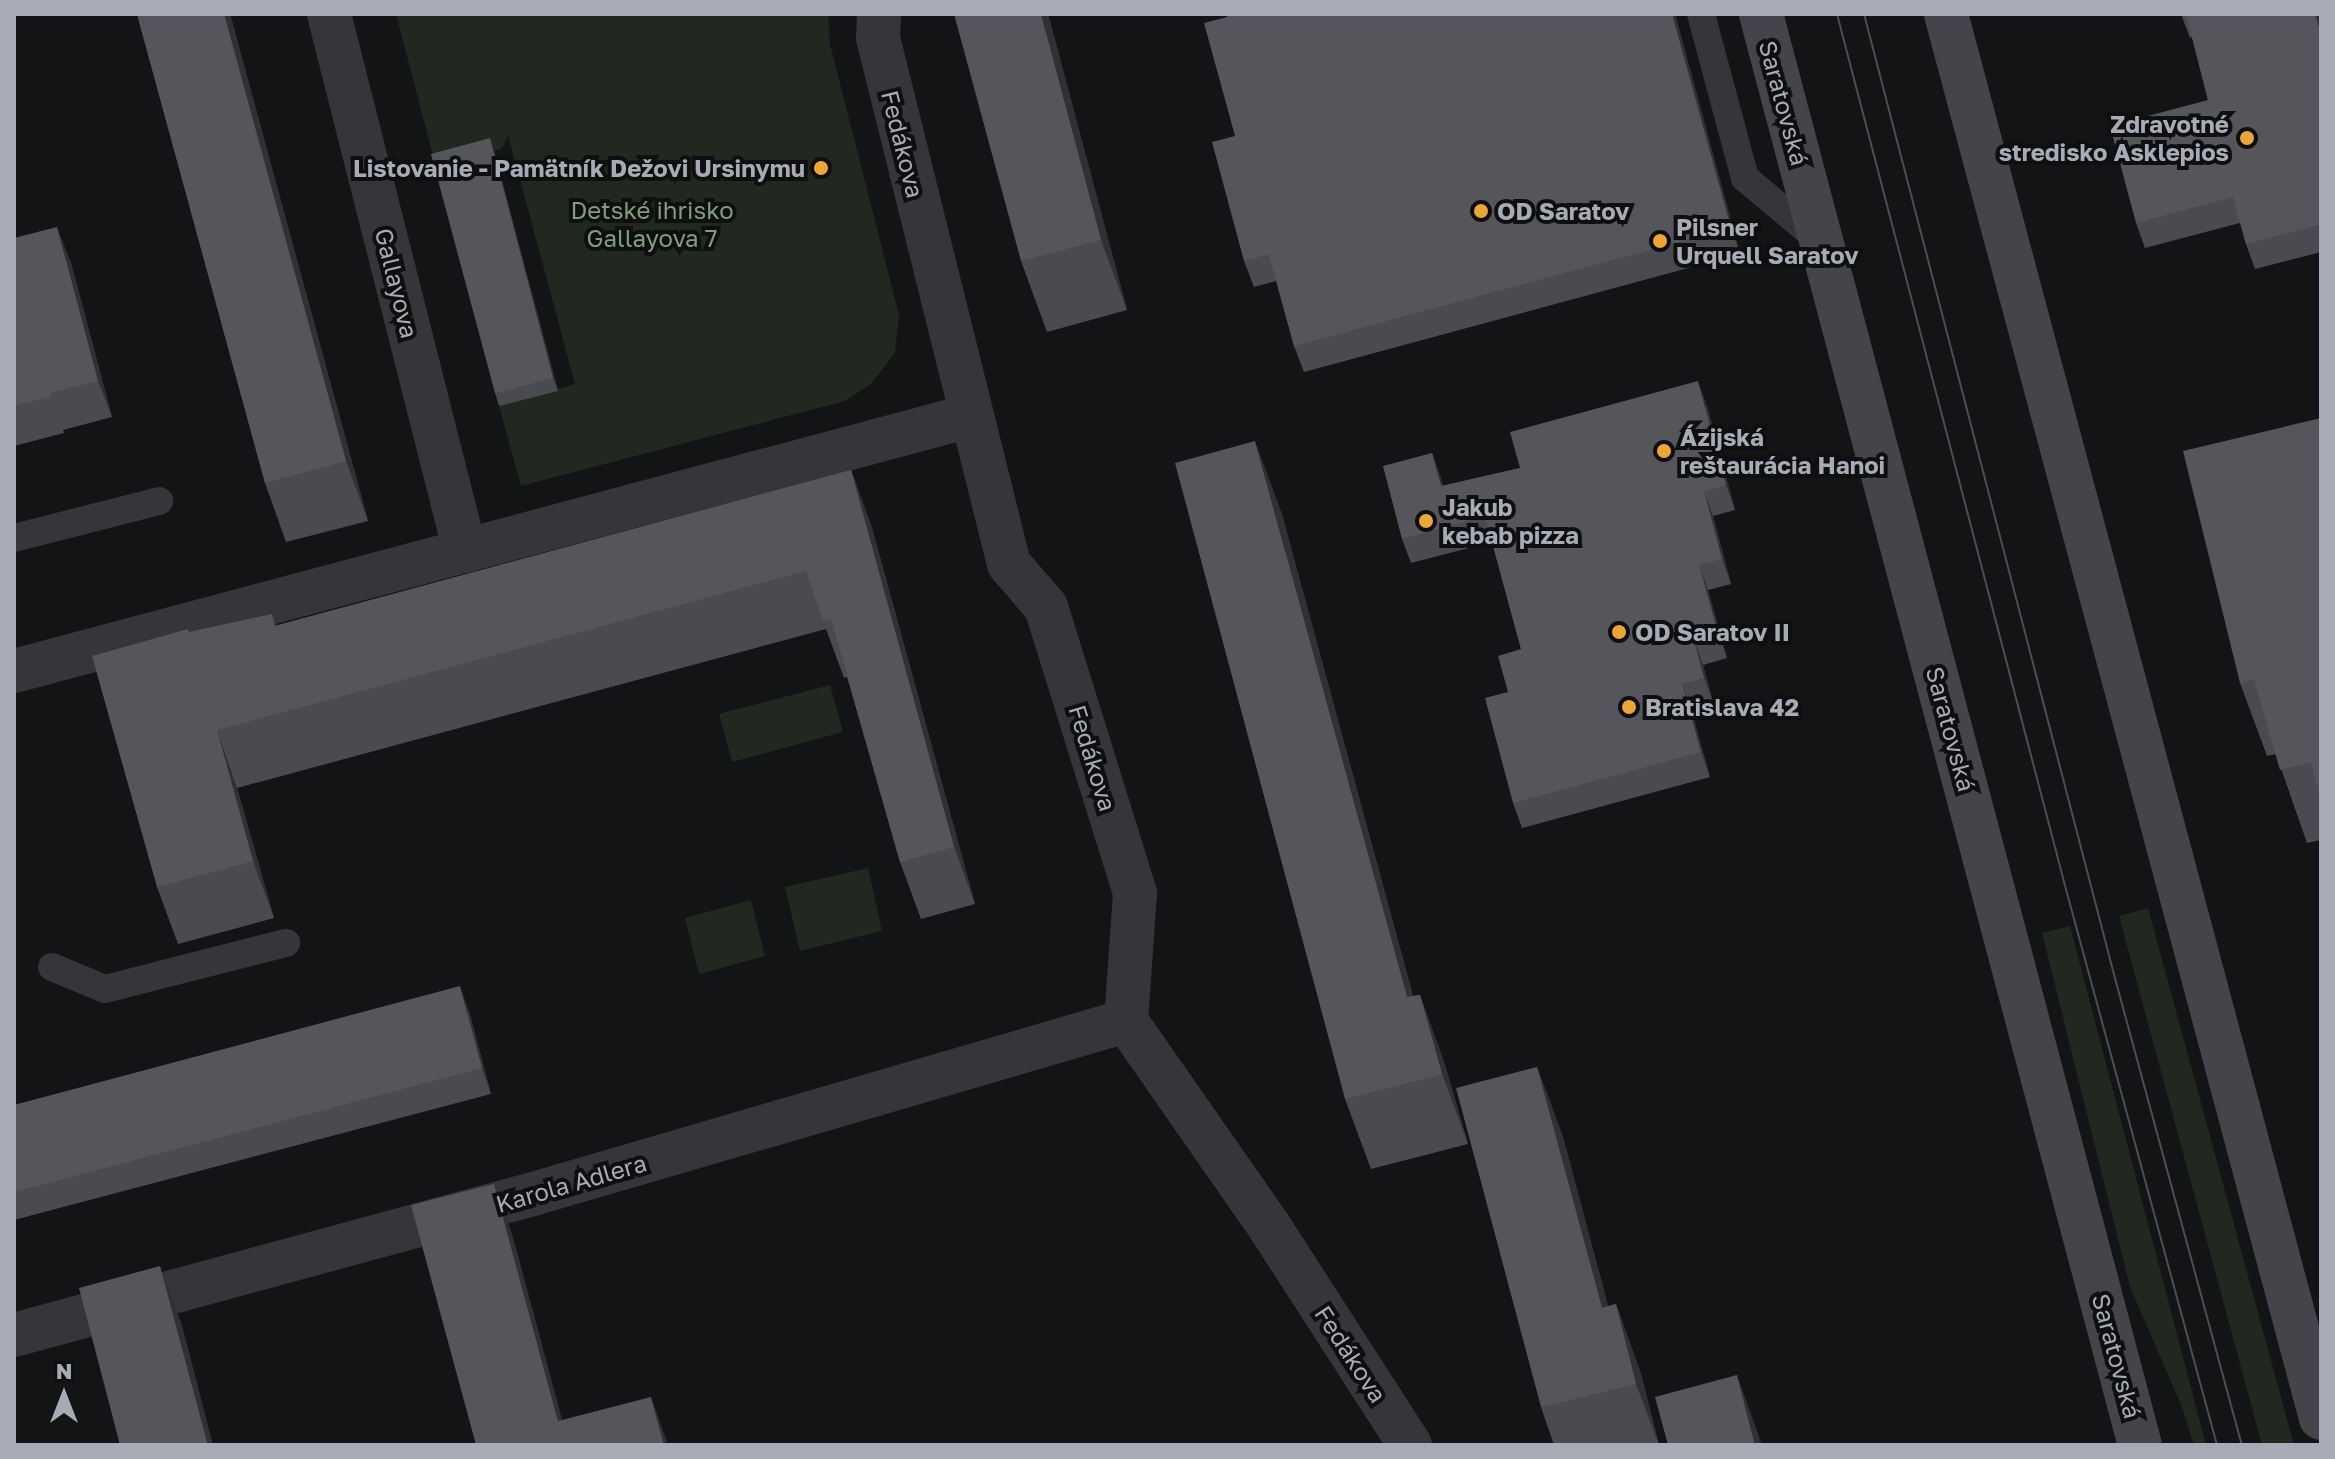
<!DOCTYPE html>
<meta charset="utf-8">
<style>
body{margin:0}
#map{position:relative;width:2335px;height:1459px;overflow:hidden;background:#131415;font-family:"Golos Text",sans-serif}
div>[style]{position:absolute}
.green>*{inset:0;background:#202820}
.service>*{height:28px;margin:-14px;padding:0 14px;transform-origin:14px;border-radius:14px;background:#35363a}
.minor>*{height:44px;margin:-22px;padding:0 22px;transform-origin:22px;border-radius:22px;background:#35363a}
.secondary>*{height:44px;margin:-22px;padding:0 22px;transform-origin:22px;border-radius:22px;background:#43454a}
.tram>*{height:2px;margin:-1px;padding:0 1px;transform-origin:1px;border-radius:1px;background:#4c4e53}
.wall>*{inset:0;background:#4a4b50}
.shaded-wall>*{inset:0;background:#303134}
.building>*{inset:0;background:#54565b}
.dots>*{width:22px;height:22px;translate:-50% -50%;box-sizing:border-box;border:4px solid #0f0f10;border-radius:50%}
span{translate:-50% -50%;white-space:nowrap;text-align:center;line-height:1.15;-webkit-text-stroke:8px #0f0f10;paint-order:stroke}
.street-label{font-size:24px;color:#a6abb5}
.poi-label{font-size:24px;color:#a6abb5;font-weight:700}
.right{translate:-100% -50%;text-align:right}
.left{translate:0 -50%;text-align:left}
.park-label{font-size:24px;color:#7d9f7e}
.frame{position:absolute;inset:0;border:16px solid #a6abb5;pointer-events:none}
.north{position:absolute;left:24px;top:1355px;width:80px;height:80px;-webkit-text-stroke:6px #0f0f10;paint-order:stroke;rotate:0deg;font-size:22px;font-weight:700;line-height:32px;text-align:center;color:#a6abb5}
.north::after{content:'';display:block;margin:auto;width:28px;height:36px;background:#a6abb5;clip-path:polygon(50% 0,100% 100%,50% 72%,0 100%)}
</style>
<div id="map">
<div class="green">
<div style="clip-path:polygon(396px 14px,828px 14px,830px 44px,899px 315px,895px 353px,871px 384px,845px 401px,521px 486px,499px 406px,575px 384px,508px 135px,502px 149px,436px 167px)"></div>
<div style="clip-path:polygon(830px 685px,843px 732px,732px 762px,719px 714px)"></div>
<div style="clip-path:polygon(868px 868px,882px 931px,800px 951px,785px 887px)"></div>
<div style="clip-path:polygon(751px 900px,765px 956px,699px 974px,685px 918px)"></div>
<div style="clip-path:polygon(2148px 908px,2294px 1445px,2262px 1445px,2119px 916px)"></div>
<div style="clip-path:polygon(2070px 926px,2206px 1445px,2194px 1445px,2182px 1407px,2130px 1287px,2042px 933px)"></div>
</div>
<div class="service">
<div style="left:1701px;top:14px;width:170px;rotate:75deg"></div>
<div style="left:1745px;top:178px;width:98px;rotate:40deg"></div>
<div style="left:14px;top:538px;width:150px;rotate:-14.3deg"></div>
<div style="left:52px;top:967px;width:57px;rotate:22.5deg"></div>
<div style="left:105px;top:989px;width:187px;rotate:-14.3deg"></div>
</div>
<div class="minor">
<div style="left:329px;top:14px;width:554px;rotate:75.79deg"></div>
<div style="left:879px;top:14px;width:24px;rotate:92deg"></div>
<div style="left:878px;top:38px;width:542px;rotate:76.02deg"></div>
<div style="left:1009px;top:564px;width:57px;rotate:49.3deg"></div>
<div style="left:1046px;top:607px;width:300px;rotate:72.7deg"></div>
<div style="left:1135px;top:893px;width:128px;rotate:94deg"></div>
<div style="left:1126px;top:1021px;width:250px;rotate:55.1deg"></div>
<div style="left:1269px;top:1226px;width:260px;rotate:57.2deg"></div>
<div style="left:14px;top:671px;width:989px;rotate:-14.94deg"></div>
<div style="left:14px;top:1335px;width:538px;rotate:-15.2deg"></div>
<div style="left:533px;top:1194px;width:618px;rotate:-16.26deg"></div>
</div>
<div class="secondary">
<div style="left:1761px;top:14px;width:1480px;rotate:75.17deg"></div>
<div style="left:1946px;top:14px;width:1453px;rotate:75.05deg"></div>
</div>
<div class="tram">
<div style="left:1837px;top:14px;width:897px;rotate:75.34deg"></div>
<div style="left:2064px;top:882px;width:583px;rotate:74.8deg"></div>
<div style="left:1864px;top:14px;width:1000px;rotate:75.41deg"></div>
<div style="left:2116px;top:982px;width:480px;rotate:74.8deg"></div>
</div>
<div class="wall">
<div style="clip-path:polygon(137px 14px,230px 14px,368px 521px,286px 542px,265px 483px)"></div>
<div style="clip-path:polygon(1048px 14px,1127px 310px,1047px 332px,1021px 261px)"></div>
<div style="clip-path:polygon(1675px 14px,1740px 254px,1304px 372px,1294px 346px,1276px 281px,1254px 287px,1244px 261px)"></div>
<div style="clip-path:polygon(2181px 14px,2318px 14px,2321px 26px,2321px 252px,2255px 269px,2246px 244px,2240px 223px,2145px 248px,2136px 223px,2208px 100px,2192px 37px,2190px 38px)"></div>
<div style="clip-path:polygon(494px 151px,558px 391px,499px 406px,495px 393px)"></div>
<div style="clip-path:polygon(14px 238px,71px 263px,112px 417px,63px 430px,64px 433px,14px 446px)"></div>
<div style="clip-path:polygon(1707px 406px,1735px 510px,1713px 516px,1731px 584px,1708px 590px,1727px 658px,1703px 665px,1713px 702px,1691px 709px,1710px 777px,1522px 828px,1513px 803px,1508px 692px,1521px 649px,1492px 542px,1411px 563px,1402px 539px,1432px 453px,1443px 486px,1520px 468px)"></div>
<div style="clip-path:polygon(2321px 418px,2321px 840px,2307px 843px,2276px 754px,2267px 756px,2240px 683px)"></div>
<div style="clip-path:polygon(851px 470px,872px 528px,975px 904px,921px 919px,900px 862px,847px 677px,844px 678px,826px 629px,237px 788px,274px 918px,178px 944px,157px 887px,189px 632px,272px 614px,276px 626px)"></div>
<div style="clip-path:polygon(1281px 511px,1413px 996px,1420px 995px,1445px 1065px,1468px 1144px,1371px 1169px,1345px 1099px)"></div>
<div style="clip-path:polygon(469px 1011px,491px 1094px,14px 1220px,14px 1105px)"></div>
<div style="clip-path:polygon(1537px 1067px,1563px 1137px,1608px 1306px,1616px 1304px,1641px 1374px,1659px 1445px,1554px 1445px,1541px 1407px)"></div>
</div>
<div class="shaded-wall">
<div style="clip-path:polygon(224px 14px,230px 14px,368px 521px,346px 461px)"></div>
<div style="clip-path:polygon(1041px 14px,1048px 14px,1127px 310px,1101px 240px)"></div>
<div style="clip-path:polygon(1672px 14px,1675px 14px,1740px 254px,1731px 228px)"></div>
<div style="clip-path:polygon(2315px 14px,2318px 14px,2321px 26px,2321px 35px)"></div>
<div style="clip-path:polygon(490px 138px,494px 151px,558px 391px,553px 378px)"></div>
<div style="clip-path:polygon(57px 227px,71px 263px,112px 417px,98px 381px)"></div>
<div style="clip-path:polygon(1698px 381px,1707px 406px,1735px 510px,1726px 485px)"></div>
<div style="clip-path:polygon(1255px 441px,1281px 511px,1432px 1067px,1407px 997px)"></div>
<div style="clip-path:polygon(1432px 453px,1441px 478px,1450px 511px,1441px 486px)"></div>
<div style="clip-path:polygon(851px 470px,872px 528px,975px 904px,954px 847px)"></div>
<div style="clip-path:polygon(1704px 491px,1713px 516px,1731px 584px,1722px 559px)"></div>
<div style="clip-path:polygon(1699px 565px,1708px 590px,1727px 658px,1718px 633px)"></div>
<div style="clip-path:polygon(1694px 640px,1703px 665px,1713px 702px,1704px 678px)"></div>
<div style="clip-path:polygon(1682px 684px,1691px 709px,1710px 777px,1701px 752px)"></div>
<div style="clip-path:polygon(217px 730px,237px 788px,274px 918px,253px 861px)"></div>
<div style="clip-path:polygon(460px 986px,469px 1011px,491px 1094px,482px 1068px)"></div>
<div style="clip-path:polygon(1420px 995px,1445px 1065px,1468px 1144px,1442px 1074px)"></div>
<div style="clip-path:polygon(1537px 1067px,1563px 1137px,1627px 1378px,1602px 1308px)"></div>
<div style="clip-path:polygon(494px 1184px,513px 1237px,569px 1445px,558px 1421px)"></div>
<div style="clip-path:polygon(160px 1266px,182px 1325px,213px 1445px,208px 1445px)"></div>
<div style="clip-path:polygon(1616px 1304px,1641px 1374px,1659px 1445px,1636px 1384px)"></div>
<div style="clip-path:polygon(1737px 1375px,1762px 1445px,1755px 1445px)"></div>
<div style="clip-path:polygon(651px 1397px,668px 1445px,664px 1445px)"></div>
</div>
<div class="building">
<div style="clip-path:polygon(137px 14px,224px 14px,346px 461px,265px 483px)"></div>
<div style="clip-path:polygon(954px 14px,1041px 14px,1101px 240px,1021px 261px)"></div>
<div style="clip-path:polygon(1226px 14px,1672px 14px,1731px 228px,1294px 346px,1269px 254px,1244px 261px,1212px 142px,1235px 136px,1204px 23px,1227px 17px)"></div>
<div style="clip-path:polygon(2186px 14px,2315px 14px,2321px 35px,2321px 224px,2246px 244px,2233px 197px,2136px 223px,2110px 126px,2208px 100px)"></div>
<div style="clip-path:polygon(490px 138px,553px 378px,495px 393px,431px 154px)"></div>
<div style="clip-path:polygon(57px 227px,98px 381px,50px 393px,51px 396px,14px 406px,14px 238px)"></div>
<div style="clip-path:polygon(1698px 381px,1726px 485px,1704px 491px,1722px 559px,1699px 565px,1718px 633px,1694px 640px,1704px 678px,1682px 684px,1701px 752px,1513px 803px,1485px 698px,1508px 692px,1498px 656px,1521px 649px,1485px 516px,1402px 539px,1383px 466px,1432px 453px,1441px 486px,1520px 468px,1510px 432px)"></div>
<div style="clip-path:polygon(2321px 418px,2321px 799px,2311px 762px,2280px 770px,2254px 679px,2240px 683px,2183px 451px)"></div>
<div style="clip-path:polygon(1255px 441px,1407px 997px,1420px 995px,1442px 1074px,1345px 1099px,1175px 463px)"></div>
<div style="clip-path:polygon(851px 470px,954px 847px,900px 862px,831px 618px,823px 621px,806px 571px,217px 730px,253px 861px,157px 887px,92px 656px,188px 629px,189px 632px,272px 614px,274px 626px)"></div>
<div style="clip-path:polygon(460px 986px,482px 1068px,14px 1192px,14px 1105px)"></div>
<div style="clip-path:polygon(1537px 1067px,1602px 1308px,1616px 1304px,1636px 1384px,1541px 1407px,1456px 1088px)"></div>
<div style="clip-path:polygon(494px 1184px,558px 1421px,651px 1397px,664px 1445px,476px 1445px,411px 1205px)"></div>
<div style="clip-path:polygon(160px 1266px,208px 1445px,120px 1445px,79px 1288px)"></div>
<div style="clip-path:polygon(1737px 1375px,1755px 1445px,1668px 1445px,1655px 1397px)"></div>
</div>
<div class="dots">
<div style="left:2247px;top:138px;background:#eba636"></div>
<div style="left:821px;top:168px;background:#eba636"></div>
<div style="left:1481px;top:211px;background:#eba636"></div>
<div style="left:1660px;top:241px;background:#eba636"></div>
<div style="left:1664px;top:451px;background:#eba636"></div>
<div style="left:1426px;top:521px;background:#eba636"></div>
<div style="left:1619px;top:632px;background:#eba636"></div>
<div style="left:1629px;top:707px;background:#eba636"></div>
</div>
<div class="street-label">
<span style="left:1784px;top:103px;rotate:75deg">Saratovská</span>
<span style="left:903px;top:144px;rotate:76deg">Fedákova</span>
<span style="left:397px;top:283px;rotate:76deg">Gallayova</span>
<span style="left:1951px;top:729px;rotate:75deg">Saratovská</span>
<span style="left:1093px;top:758px;rotate:73deg">Fedákova</span>
<span style="left:571px;top:1183px;rotate:-16deg">Karola Adlera</span>
<span style="left:1351px;top:1354px;rotate:57deg">Fedákova</span>
<span style="left:2117px;top:1356px;rotate:75deg">Saratovská</span>
</div>
<div class="poi-label">
<span class="right" style="left:2229px;top:138px">Zdravotné<br>stredisko Asklepios</span>
<span class="right" style="left:805px;top:168px">Listovanie - Pamätník Dežovi Ursinymu</span>
<span class="left" style="left:1497px;top:211px">OD Saratov</span>
<span class="left" style="left:1676px;top:241px">Pilsner<br>Urquell Saratov</span>
<span class="left" style="left:1680px;top:451px">Ázijská<br>reštaurácia Hanoi</span>
<span class="left" style="left:1442px;top:521px">Jakub<br>kebab pizza</span>
<span class="left" style="left:1635px;top:632px">OD Saratov II</span>
<span class="left" style="left:1645px;top:707px">Bratislava 42</span>
</div>
<div class="park-label">
<span style="left:652px;top:224px">Detské ihrisko<br>Gallayova 7</span>
</div>
<div class="frame"></div>
<div class="north">N</div>
</div>
